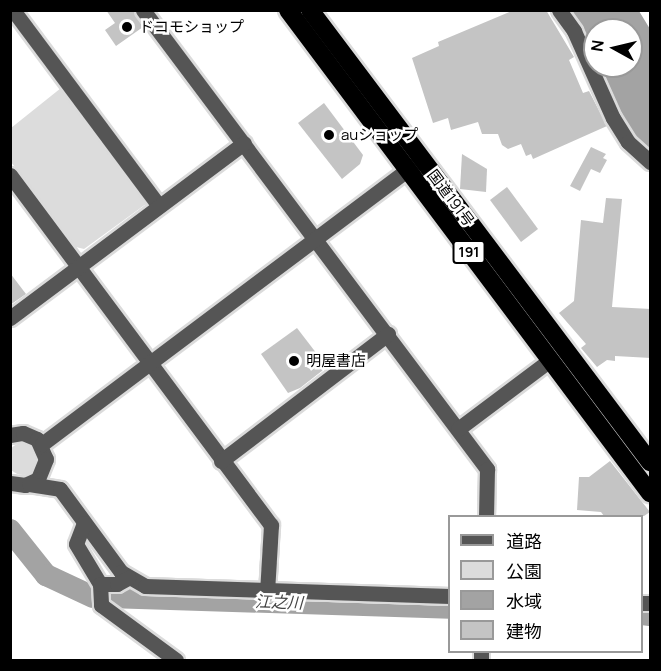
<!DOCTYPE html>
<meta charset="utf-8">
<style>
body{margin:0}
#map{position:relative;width:661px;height:671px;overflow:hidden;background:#fff;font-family:Manrope,"Noto Sans JP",sans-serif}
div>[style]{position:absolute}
.green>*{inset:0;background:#dcdcdc}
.round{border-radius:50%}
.water>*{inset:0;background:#a3a3a3}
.river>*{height:22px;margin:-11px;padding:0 11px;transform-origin:11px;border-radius:11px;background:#a3a3a3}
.building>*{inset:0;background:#c4c4c4}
.roads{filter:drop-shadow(2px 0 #dbdbdb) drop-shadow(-2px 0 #dbdbdb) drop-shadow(0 2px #dbdbdb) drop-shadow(0 -2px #dbdbdb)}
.minor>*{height:15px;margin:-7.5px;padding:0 7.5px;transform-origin:7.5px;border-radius:7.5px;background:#555}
.highway>*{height:18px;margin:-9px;padding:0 9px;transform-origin:9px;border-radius:9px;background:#000}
.dots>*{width:16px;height:16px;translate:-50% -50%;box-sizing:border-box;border:3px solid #fff;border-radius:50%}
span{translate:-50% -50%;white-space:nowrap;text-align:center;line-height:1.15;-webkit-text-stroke:5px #fff;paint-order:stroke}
.shield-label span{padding:2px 4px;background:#fff;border:2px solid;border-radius:4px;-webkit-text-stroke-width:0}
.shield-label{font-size:14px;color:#000;font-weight:700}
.poi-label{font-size:15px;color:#000}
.left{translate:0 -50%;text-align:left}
.street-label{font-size:15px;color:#000}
.water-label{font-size:16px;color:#444;font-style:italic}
.frame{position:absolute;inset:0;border:12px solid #000;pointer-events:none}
.legend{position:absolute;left:448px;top:515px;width:195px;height:138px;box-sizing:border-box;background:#fff;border:2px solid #999;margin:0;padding:8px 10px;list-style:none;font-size:18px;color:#000}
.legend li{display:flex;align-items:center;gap:12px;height:30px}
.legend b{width:30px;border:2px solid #999}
.north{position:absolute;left:583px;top:18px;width:60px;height:60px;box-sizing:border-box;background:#fff;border:2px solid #999;border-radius:50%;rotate:278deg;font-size:16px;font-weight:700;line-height:24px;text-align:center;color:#000}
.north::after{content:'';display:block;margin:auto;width:21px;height:27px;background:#000;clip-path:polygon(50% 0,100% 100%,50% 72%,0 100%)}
</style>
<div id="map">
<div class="green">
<div style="clip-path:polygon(61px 88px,145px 197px,146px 204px,84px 249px,76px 247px,11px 162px,11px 128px)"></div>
<div class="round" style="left:7px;top:443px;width:32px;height:32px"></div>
</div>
<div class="water">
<div style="clip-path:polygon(571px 11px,639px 11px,650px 29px,650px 152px,623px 125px,598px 66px,631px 66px,631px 30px,595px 30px,595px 59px)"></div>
</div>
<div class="river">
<div style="left:10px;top:530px;width:58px;rotate:51.3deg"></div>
<div style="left:46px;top:575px;width:52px;rotate:25.1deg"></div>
<div style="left:108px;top:597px;width:342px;rotate:1.8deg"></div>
<div style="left:642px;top:614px;width:8px;rotate:7deg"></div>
</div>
<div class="building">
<div style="clip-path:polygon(106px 10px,133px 10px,143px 27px,116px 46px,105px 30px,115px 23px)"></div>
<div style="clip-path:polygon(514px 10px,546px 10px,574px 57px,569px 60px,583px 93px,589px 91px,607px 126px,533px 159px,531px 154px,526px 156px,521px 144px,508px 149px,502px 145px,498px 134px,482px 134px,478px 122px,451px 130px,448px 118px,433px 123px,412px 58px,439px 46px,438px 42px)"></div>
<div style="clip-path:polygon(324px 103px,363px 155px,360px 164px,342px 179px,298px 123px)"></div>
<div style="clip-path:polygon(591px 147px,606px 154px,603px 158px,607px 160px,600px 173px,591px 169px,580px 191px,570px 186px)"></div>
<div style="clip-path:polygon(462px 154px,487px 169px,486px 192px,460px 189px)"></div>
<div style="clip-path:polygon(507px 187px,538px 229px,521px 242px,490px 200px)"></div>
<div style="clip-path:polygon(606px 198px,622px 199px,612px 307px,651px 309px,651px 358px,615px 356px,615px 361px,607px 360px,597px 367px,581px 348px,586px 344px,559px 313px,574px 301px,581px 220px,603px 223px)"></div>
<div style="clip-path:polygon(10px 273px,26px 294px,10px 305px)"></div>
<div style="clip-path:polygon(297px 328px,327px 367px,300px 388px,288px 393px,261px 354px)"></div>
<div style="clip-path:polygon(610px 461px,650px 512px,644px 516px,604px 516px,601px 512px,577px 510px,579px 477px,589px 477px)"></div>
</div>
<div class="roads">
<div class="minor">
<div style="left:13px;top:10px;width:244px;rotate:53.3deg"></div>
<div style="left:143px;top:10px;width:574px;rotate:53.15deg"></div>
<div style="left:487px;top:469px;width:47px;rotate:91.2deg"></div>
<div style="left:559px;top:10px;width:26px;rotate:54deg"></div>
<div style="left:574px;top:31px;width:95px;rotate:65.9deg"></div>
<div style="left:613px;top:118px;width:28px;rotate:58deg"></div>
<div style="left:628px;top:142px;width:30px;rotate:42deg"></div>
<div style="left:10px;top:175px;width:437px;rotate:53.3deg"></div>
<div style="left:271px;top:525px;width:68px;rotate:93.4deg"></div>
<div style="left:10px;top:318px;width:292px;rotate:-36.8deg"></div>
<div style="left:458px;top:429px;width:115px;rotate:-36.9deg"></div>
<div style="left:10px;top:435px;width:13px;rotate:-9deg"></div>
<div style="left:23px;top:433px;width:15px;rotate:23deg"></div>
<div style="left:37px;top:439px;width:22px;rotate:66deg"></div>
<div style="left:46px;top:459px;width:22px;rotate:112deg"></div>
<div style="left:38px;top:479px;width:14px;rotate:155deg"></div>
<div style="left:25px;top:485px;width:15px;rotate:-172deg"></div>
<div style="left:42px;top:444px;width:466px;rotate:-36.9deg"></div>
<div style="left:221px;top:461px;width:210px;rotate:-37.3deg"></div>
<div style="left:29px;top:484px;width:31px;rotate:9deg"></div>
<div style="left:60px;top:489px;width:103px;rotate:53.7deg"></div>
<div style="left:121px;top:572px;width:28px;rotate:30deg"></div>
<div style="left:145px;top:586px;width:305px;rotate:1.9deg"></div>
<div style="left:84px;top:523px;width:22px;rotate:111deg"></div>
<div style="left:76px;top:544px;width:47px;rotate:59deg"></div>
<div style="left:100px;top:584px;width:21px;rotate:87deg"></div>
<div style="left:101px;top:605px;width:93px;rotate:36.3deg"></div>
<div style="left:100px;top:584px;width:17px"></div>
<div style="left:117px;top:584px;width:13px;rotate:-29deg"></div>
<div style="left:642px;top:603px;width:8px"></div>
<div style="left:481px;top:660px;width:8px;rotate:-90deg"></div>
</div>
<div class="highway">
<div style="left:288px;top:10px;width:604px;rotate:53.15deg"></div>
<div style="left:310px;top:10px;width:566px;rotate:53.05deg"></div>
</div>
</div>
<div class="dots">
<div style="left:127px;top:27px;background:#000"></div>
<div style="left:329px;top:135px;background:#000"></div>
<div style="left:294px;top:361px;background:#000"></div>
</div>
<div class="shield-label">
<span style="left:469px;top:252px">191</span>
</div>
<div class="poi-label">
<span class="left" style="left:139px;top:27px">ドコモショップ</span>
<span class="left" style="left:341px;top:135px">auショップ</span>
<span class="left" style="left:306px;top:361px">明屋書店</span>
</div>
<div class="street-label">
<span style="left:451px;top:198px;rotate:53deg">国道191号</span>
</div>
<div class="water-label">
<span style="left:279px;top:602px;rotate:2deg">江之川</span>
</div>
<div class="frame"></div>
<ul class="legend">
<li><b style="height:8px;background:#555"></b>道路</li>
<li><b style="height:16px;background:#dcdcdc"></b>公園</li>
<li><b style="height:16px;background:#a3a3a3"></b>水域</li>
<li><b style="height:16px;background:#c4c4c4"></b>建物</li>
</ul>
<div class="north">N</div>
</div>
